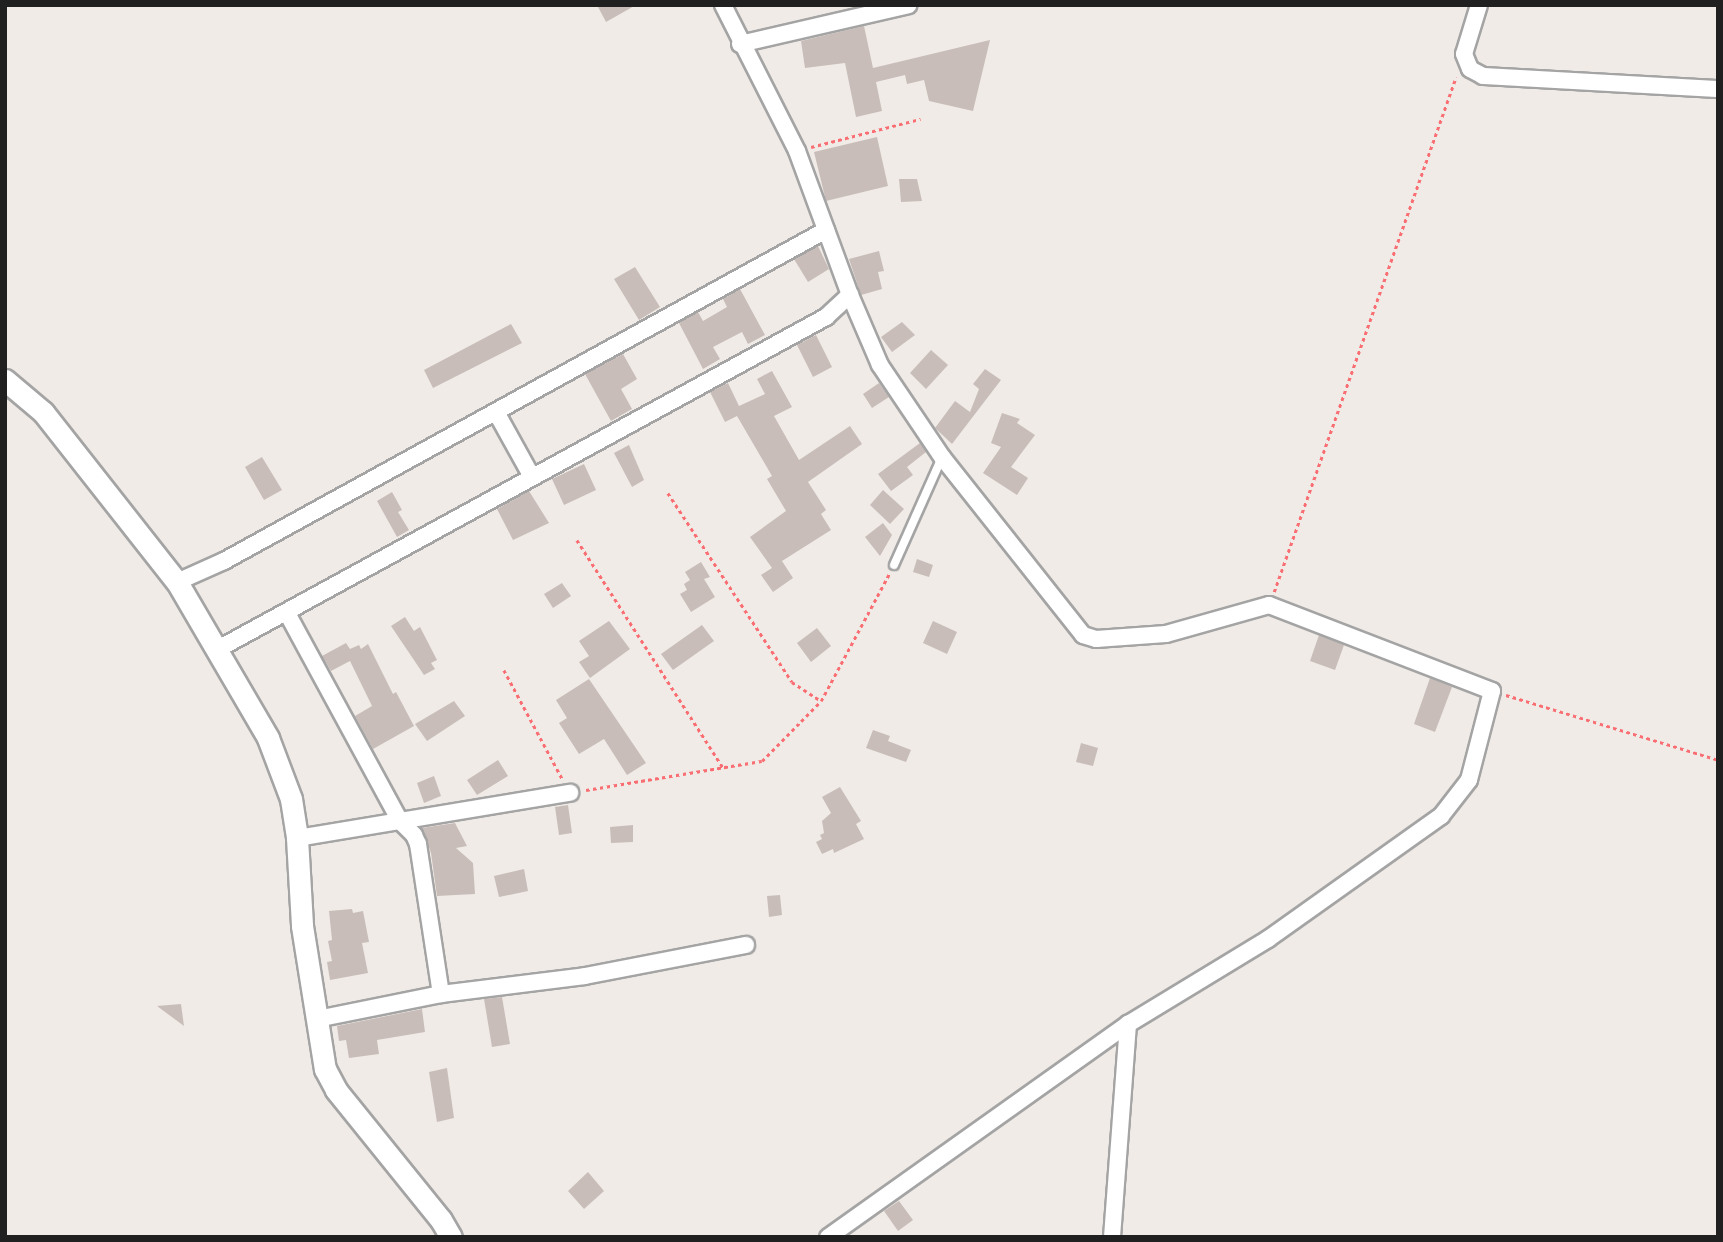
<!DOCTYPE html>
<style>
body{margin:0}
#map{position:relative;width:1723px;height:1242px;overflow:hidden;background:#f0ebe6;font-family:"Public Sans",sans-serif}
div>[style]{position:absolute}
.building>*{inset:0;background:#c8bdb9}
.path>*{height:2.5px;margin-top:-1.25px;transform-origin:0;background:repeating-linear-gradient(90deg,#f96e73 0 3.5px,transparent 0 7px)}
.roads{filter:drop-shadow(2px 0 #a4a4a4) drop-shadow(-2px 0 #a4a4a4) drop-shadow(0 2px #a4a4a4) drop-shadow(0 -2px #a4a4a4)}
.service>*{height:8px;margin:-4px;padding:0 4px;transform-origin:4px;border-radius:4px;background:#fff}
.minor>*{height:16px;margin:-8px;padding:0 8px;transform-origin:8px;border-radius:8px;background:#fff}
.tertiary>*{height:21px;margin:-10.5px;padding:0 10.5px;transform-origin:10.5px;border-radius:10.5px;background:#fff}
span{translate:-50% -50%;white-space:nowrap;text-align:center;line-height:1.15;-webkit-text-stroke:6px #fff;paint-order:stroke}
.frame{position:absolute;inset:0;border:7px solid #202020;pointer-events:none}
</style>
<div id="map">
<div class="building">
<div style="clip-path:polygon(597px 5px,636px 5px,606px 22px)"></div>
<div style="clip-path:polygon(864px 26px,873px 68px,990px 40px,973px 111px,929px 101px,924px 80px,907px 84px,905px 75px,876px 82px,882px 111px,856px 117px,845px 63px,805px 68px,801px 41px)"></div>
<div style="clip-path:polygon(877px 137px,888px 186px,826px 201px,814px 152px)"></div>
<div style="clip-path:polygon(899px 179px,917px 179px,922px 201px,901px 202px)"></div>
<div style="clip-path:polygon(818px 246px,829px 269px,808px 282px,794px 259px)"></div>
<div style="clip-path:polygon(879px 251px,884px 271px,878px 272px,882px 289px,861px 295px,849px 259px)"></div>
<div style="clip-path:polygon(635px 267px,660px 307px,639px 320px,614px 279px)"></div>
<div style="clip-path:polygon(740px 289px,765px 335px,748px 344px,742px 332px,713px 347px,720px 359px,703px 369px,679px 323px,698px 312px,703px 321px,727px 307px,723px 299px)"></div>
<div style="clip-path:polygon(902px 322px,915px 335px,892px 352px,881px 337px)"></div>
<div style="clip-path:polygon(511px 324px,522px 343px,433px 388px,424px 370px)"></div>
<div style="clip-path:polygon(816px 335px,832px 367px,813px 377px,797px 345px)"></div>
<div style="clip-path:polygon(931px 350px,948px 365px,926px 389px,910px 373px)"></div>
<div style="clip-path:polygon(623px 354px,637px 379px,621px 389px,632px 409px,611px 421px,585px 374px)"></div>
<div style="clip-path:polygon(985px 369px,1001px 380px,952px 444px,935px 428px,955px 401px,970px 412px,979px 389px,973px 384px)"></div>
<div style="clip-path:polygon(772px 371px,792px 407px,774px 416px,799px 460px,850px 426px,862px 444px,808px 482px,826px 510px,821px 514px,831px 530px,782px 561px,793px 578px,773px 592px,761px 575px,772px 568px,750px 537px,786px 511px,767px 479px,772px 476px,737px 416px,725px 422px,710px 392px,728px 383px,739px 406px,765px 394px,757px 379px)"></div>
<div style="clip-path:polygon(879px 383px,889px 397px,872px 408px,863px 394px)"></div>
<div style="clip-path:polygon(1002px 413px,1020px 419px,1017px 423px,1035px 435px,1011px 467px,1028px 478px,1017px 495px,983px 473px,1001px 447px,991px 443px)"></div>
<div style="clip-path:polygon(920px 443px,926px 452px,907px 467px,913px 475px,891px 491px,878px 474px)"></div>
<div style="clip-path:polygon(629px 445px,644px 480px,632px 487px,614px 453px)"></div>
<div style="clip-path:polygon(262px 457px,282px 490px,264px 500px,245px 467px)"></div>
<div style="clip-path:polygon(584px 464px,596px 490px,564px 505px,552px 479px)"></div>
<div style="clip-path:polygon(883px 490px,904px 509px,890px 524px,870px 505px)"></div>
<div style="clip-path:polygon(529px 491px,549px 523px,513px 540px,497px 509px)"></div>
<div style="clip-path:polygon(392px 492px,402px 510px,398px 512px,409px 530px,397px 537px,377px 501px)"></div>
<div style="clip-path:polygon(883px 523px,892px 535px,880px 556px,865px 537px)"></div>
<div style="clip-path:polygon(917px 559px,933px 565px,929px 577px,913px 572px)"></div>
<div style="clip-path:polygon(701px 562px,710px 577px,704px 579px,715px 597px,691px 612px,680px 594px,687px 590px,684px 584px,690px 580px,685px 572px)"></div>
<div style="clip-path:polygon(562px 583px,571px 596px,553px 608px,544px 594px)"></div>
<div style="clip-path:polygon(405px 617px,414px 631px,420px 627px,437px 660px,431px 663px,435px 669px,424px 675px,391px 626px)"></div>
<div style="clip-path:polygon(609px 621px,630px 649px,590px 678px,579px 662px,589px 656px,579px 641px)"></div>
<div style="clip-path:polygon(933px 621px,957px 632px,947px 654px,923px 643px)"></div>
<div style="clip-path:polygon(702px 625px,714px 641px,673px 670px,661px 654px)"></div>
<div style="clip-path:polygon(817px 628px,831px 646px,811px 662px,797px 643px)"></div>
<div style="clip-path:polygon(1319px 635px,1344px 645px,1335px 670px,1310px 661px)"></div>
<div style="clip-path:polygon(346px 643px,350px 649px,359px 645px,361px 649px,368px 644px,393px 694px,396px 692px,414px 726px,373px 749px,355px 716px,372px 706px,350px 661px,331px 671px,322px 656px)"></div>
<div style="clip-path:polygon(1430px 678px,1452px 687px,1435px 732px,1414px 724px)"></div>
<div style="clip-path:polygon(589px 679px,646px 763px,627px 775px,604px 739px,579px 754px,559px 723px,567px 718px,556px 700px)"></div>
<div style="clip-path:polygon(454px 701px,465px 716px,427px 741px,415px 724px)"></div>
<div style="clip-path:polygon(873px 730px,890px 736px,888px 741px,911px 750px,906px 762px,866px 748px)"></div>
<div style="clip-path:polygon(1081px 743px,1098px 748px,1093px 766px,1076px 762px)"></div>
<div style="clip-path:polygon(498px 760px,508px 776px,477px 795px,467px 780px)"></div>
<div style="clip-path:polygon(434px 776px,441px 796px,424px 803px,417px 783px)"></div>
<div style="clip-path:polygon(840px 787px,861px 821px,856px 824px,864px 839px,834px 853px,833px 849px,822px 854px,816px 842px,822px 839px,820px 835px,824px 833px,822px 821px,831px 813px,822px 797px)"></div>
<div style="clip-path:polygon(568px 805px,572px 833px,559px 835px,555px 807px)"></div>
<div style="clip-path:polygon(455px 823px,467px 846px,456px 848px,473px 863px,475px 894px,437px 896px,431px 853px,422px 828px)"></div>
<div style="clip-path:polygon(633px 825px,633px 842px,611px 843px,610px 827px)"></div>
<div style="clip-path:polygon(524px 869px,528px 891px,499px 897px,494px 876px)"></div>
<div style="clip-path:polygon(780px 895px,782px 915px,769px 917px,767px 896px)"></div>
<div style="clip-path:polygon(352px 909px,353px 913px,363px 911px,369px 942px,362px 943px,368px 973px,330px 980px,327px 962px,332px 961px,328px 941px,332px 940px,329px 911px)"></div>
<div style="clip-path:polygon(502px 997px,510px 1044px,492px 1047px,484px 999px)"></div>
<div style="clip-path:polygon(181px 1004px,184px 1026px,157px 1006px)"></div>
<div style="clip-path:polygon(422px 1009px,425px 1032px,377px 1040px,379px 1054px,349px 1058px,346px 1040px,339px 1041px,337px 1026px)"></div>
<div style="clip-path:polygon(447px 1068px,454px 1118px,437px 1122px,429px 1072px)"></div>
<div style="clip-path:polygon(588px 1172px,604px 1191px,584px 1209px,568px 1191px)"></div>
<div style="clip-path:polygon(899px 1201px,913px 1220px,898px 1231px,884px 1211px)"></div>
</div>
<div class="path">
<div style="left:811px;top:147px;width:113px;rotate:-14.4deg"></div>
<div style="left:668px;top:493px;width:226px;rotate:56.7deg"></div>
<div style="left:792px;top:682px;width:33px;rotate:33deg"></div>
<div style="left:577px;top:540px;width:270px;rotate:57.3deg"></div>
<div style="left:1274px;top:592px;width:546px;rotate:-70.54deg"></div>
<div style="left:504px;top:670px;width:125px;rotate:61.8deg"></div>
<div style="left:1506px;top:695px;width:222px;rotate:17deg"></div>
<div style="left:586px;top:790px;width:178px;rotate:-9.4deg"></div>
<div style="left:762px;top:761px;width:84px;rotate:-45.5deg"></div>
<div style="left:821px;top:701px;width:144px;rotate:-61.8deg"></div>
</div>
<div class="roads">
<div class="service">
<div style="left:894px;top:565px;width:118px;rotate:-66deg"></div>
</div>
<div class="minor">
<div style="left:723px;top:5px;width:164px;rotate:63.1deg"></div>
<div style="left:797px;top:151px;width:153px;rotate:69.8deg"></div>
<div style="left:850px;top:295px;width:76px;rotate:66.8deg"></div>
<div style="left:880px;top:365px;width:111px;rotate:56deg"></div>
<div style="left:942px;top:457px;width:227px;rotate:51.6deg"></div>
<div style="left:1083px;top:635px;width:14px;rotate:17deg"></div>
<div style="left:1096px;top:639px;width:70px;rotate:-4.1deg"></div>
<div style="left:1166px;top:634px;width:107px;rotate:-15.7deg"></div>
<div style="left:1269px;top:605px;width:239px;rotate:21.1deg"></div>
<div style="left:1492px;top:691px;width:92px;rotate:104.5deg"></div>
<div style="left:1469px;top:780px;width:46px;rotate:127.9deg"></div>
<div style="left:1441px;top:816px;width:212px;rotate:144.6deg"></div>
<div style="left:1268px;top:939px;width:164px;rotate:148.7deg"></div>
<div style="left:1128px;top:1024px;width:368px;rotate:144.6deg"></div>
<div style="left:1479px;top:5px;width:51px;rotate:107deg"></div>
<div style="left:1464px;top:54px;width:16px;rotate:68deg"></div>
<div style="left:1470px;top:69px;width:15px;rotate:28deg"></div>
<div style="left:1483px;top:76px;width:235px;rotate:3.2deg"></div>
<div style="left:740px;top:44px;width:173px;rotate:-13deg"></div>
<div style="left:496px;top:412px;width:74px;rotate:61deg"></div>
<div style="left:177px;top:582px;width:51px;rotate:-24.1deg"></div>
<div style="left:224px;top:561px;width:687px;rotate:-28.8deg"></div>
<div style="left:287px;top:613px;width:237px;rotate:61.5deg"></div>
<div style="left:400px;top:821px;width:20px;rotate:45deg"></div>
<div style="left:414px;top:835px;width:10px;rotate:66deg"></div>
<div style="left:418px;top:844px;width:152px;rotate:81.3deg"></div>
<div style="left:218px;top:649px;width:693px;rotate:-28.64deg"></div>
<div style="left:826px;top:317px;width:33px;rotate:-43deg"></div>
<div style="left:297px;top:838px;width:277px;rotate:-9.4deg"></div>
<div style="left:317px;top:1019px;width:126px;rotate:-11.4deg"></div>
<div style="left:441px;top:994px;width:145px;rotate:-7.1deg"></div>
<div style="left:585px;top:976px;width:164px;rotate:-10.9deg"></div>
<div style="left:1112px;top:1237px;width:214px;rotate:-85.7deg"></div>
</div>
<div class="tertiary">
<div style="left:5px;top:380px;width:50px;rotate:40.1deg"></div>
<div style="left:43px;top:412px;width:216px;rotate:51.8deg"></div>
<div style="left:177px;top:582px;width:181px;rotate:59.7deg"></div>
<div style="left:268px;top:738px;width:65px;rotate:69.3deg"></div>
<div style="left:291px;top:799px;width:39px;rotate:81deg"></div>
<div style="left:297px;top:838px;width:88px;rotate:86.7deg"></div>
<div style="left:302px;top:926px;width:145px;rotate:80.9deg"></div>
<div style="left:325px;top:1069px;width:24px;rotate:62deg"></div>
<div style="left:336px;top:1090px;width:167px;rotate:51.1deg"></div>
<div style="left:441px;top:1220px;width:20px;rotate:60deg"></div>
</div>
</div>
<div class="frame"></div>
</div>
